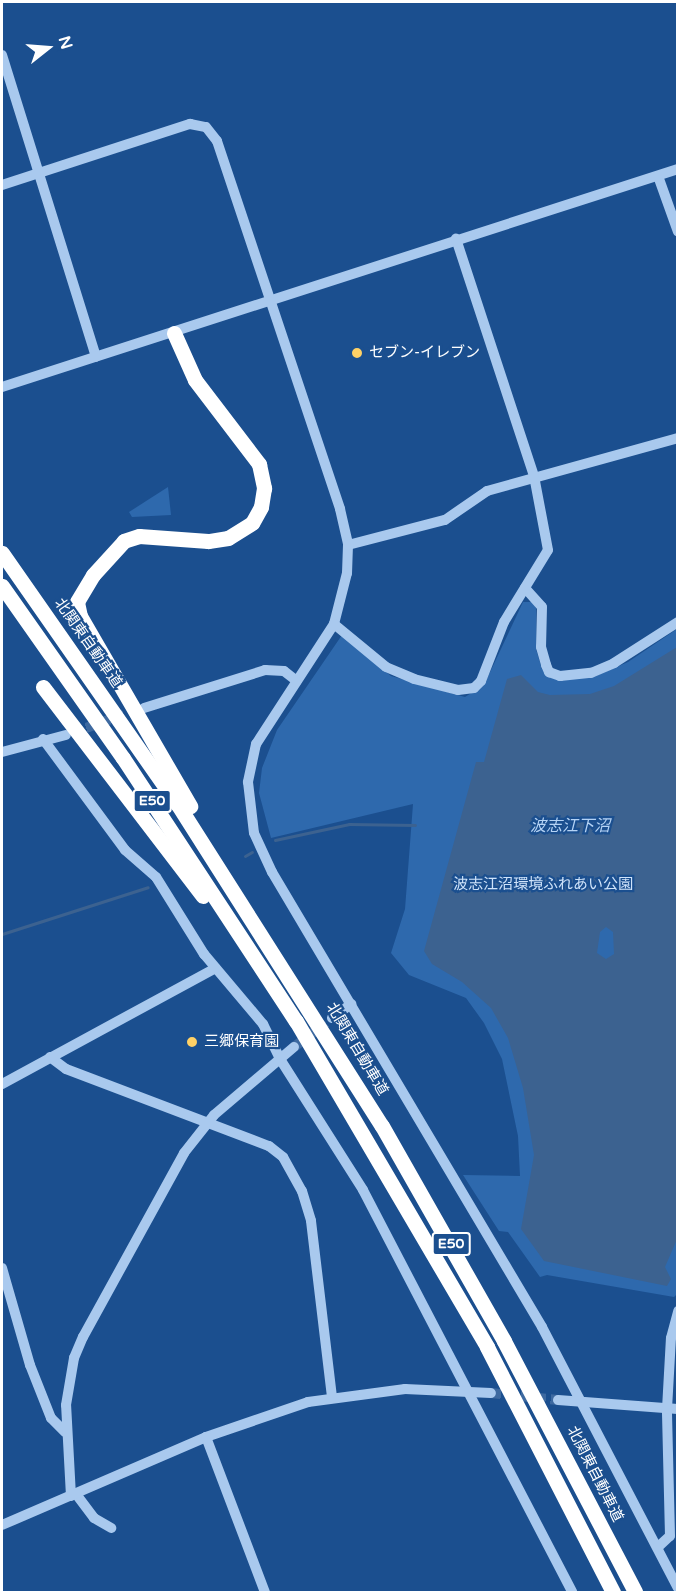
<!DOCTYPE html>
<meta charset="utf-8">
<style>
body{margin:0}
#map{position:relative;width:679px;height:1594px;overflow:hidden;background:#1b4f8f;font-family:"Varela Round","Noto Sans JP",sans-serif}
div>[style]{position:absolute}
.green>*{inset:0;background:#2e69ad}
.water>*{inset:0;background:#3c6290}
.stream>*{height:3px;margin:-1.5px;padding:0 1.5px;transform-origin:1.5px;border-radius:1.5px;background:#3c6290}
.minor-tunnel>*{height:10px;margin-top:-5px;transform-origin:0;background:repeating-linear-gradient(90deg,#3d69a0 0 10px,transparent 0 15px)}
.minor>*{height:10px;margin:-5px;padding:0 5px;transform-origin:5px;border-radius:5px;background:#a9c9ee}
.highway>*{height:15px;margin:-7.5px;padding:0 7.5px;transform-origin:7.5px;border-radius:7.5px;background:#fff}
.dots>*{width:16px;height:16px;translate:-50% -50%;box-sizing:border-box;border:3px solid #1b4f8f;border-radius:50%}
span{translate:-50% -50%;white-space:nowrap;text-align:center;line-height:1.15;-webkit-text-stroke:4.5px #1b4f8f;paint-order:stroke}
.shield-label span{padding:2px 4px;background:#1b4f8f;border:2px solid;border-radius:4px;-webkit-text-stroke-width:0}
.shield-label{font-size:14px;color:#fff;font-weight:700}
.poi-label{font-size:15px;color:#fff}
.left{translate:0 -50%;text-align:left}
.street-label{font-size:15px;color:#fff}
.park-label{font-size:15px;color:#cfe3fa}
.water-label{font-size:16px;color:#b5d3f5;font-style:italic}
.frame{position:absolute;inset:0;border:3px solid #fff;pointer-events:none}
.north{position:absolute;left:18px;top:18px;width:60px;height:60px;-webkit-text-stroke:4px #1b4f8f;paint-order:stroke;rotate:73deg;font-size:16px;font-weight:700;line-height:24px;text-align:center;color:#fff}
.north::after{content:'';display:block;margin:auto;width:21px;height:27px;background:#fff;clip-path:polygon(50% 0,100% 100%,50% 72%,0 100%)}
</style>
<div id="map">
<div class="green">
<div style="clip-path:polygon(168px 487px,171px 515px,132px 517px,129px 512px)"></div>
<div style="clip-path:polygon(523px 602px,533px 602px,536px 608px,536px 649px,542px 669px,591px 678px,628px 662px,677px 629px,677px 1294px,674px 1297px,547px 1275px,540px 1277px,508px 1232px,499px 1231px,463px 1175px,520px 1176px,518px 1136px,502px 1059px,484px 1023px,466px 998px,409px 975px,391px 953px,405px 909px,413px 804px,271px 838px,259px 793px,262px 768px,277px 730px,342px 635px,391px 676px,465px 697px,484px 685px)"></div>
</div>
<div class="water">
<div style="clip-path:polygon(evenodd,677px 647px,678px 1237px,665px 1267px,671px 1279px,667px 1286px,544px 1261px,521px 1229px,534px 1155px,523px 1088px,508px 1038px,491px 1008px,462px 982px,432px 964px,424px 951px,476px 762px,484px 762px,507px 679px,521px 675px,538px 692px,550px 695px,590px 694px,614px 686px,677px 647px,606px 927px,613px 932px,614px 954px,606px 959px,597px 953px,600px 932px,606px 927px)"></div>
</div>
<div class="stream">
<div style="left:275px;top:840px;width:76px;rotate:-12.2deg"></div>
<div style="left:349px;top:824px;width:66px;rotate:0.9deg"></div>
<div style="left:245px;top:856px;width:8px;rotate:-30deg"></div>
<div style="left:2px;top:934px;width:153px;rotate:-17.8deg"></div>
</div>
<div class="minor-tunnel">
<div style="left:72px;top:733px;width:71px;rotate:-19.7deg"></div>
<div style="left:294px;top:1047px;width:48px;rotate:-37.3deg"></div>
<div style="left:491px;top:1393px;width:67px;rotate:6deg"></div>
</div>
<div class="minor">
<div style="left:2px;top:55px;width:316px;rotate:72.7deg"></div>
<div style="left:658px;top:176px;width:59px;rotate:70.3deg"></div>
<div style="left:2px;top:185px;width:198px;rotate:-18deg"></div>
<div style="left:190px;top:124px;width:16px;rotate:11deg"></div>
<div style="left:206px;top:127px;width:18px;rotate:52deg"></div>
<div style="left:217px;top:141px;width:388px;rotate:71.5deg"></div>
<div style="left:340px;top:509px;width:37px;rotate:77deg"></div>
<div style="left:348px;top:545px;width:28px;rotate:92deg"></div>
<div style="left:347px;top:573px;width:53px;rotate:104.3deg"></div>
<div style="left:334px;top:624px;width:143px;rotate:123deg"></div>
<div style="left:256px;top:744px;width:39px;rotate:102deg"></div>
<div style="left:248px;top:782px;width:51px;rotate:83.3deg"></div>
<div style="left:254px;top:833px;width:43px;rotate:65.2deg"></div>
<div style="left:272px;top:872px;width:529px;rotate:59.31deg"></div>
<div style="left:542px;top:1327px;width:294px;rotate:62.5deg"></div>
<div style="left:2px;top:387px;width:710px;rotate:-17.87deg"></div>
<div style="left:348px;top:545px;width:100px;rotate:-14.5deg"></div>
<div style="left:445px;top:520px;width:51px;rotate:-34.6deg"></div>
<div style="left:487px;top:491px;width:198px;rotate:-15.5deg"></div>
<div style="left:525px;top:588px;width:25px;rotate:48deg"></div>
<div style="left:542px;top:607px;width:40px;rotate:91.4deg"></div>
<div style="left:541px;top:647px;width:19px;rotate:74deg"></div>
<div style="left:546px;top:665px;width:8px;rotate:67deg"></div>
<div style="left:549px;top:672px;width:12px;rotate:20deg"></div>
<div style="left:560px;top:676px;width:31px;rotate:-6deg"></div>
<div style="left:591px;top:673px;width:25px;rotate:-23deg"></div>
<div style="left:614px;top:663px;width:76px;rotate:-32.6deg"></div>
<div style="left:334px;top:624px;width:67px;rotate:39.6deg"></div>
<div style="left:386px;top:667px;width:30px;rotate:23deg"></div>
<div style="left:414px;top:679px;width:45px;rotate:14deg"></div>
<div style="left:458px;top:690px;width:16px;rotate:-7deg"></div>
<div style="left:474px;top:688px;width:10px;rotate:-45deg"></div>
<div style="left:481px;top:681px;width:63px;rotate:-68.7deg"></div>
<div style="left:504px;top:622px;width:84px;rotate:-58.6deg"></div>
<div style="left:548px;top:550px;width:75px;rotate:-100.7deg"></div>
<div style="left:534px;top:476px;width:250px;rotate:-108.2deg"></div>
<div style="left:144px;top:708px;width:127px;rotate:-17.4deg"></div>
<div style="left:265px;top:670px;width:19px;rotate:3deg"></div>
<div style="left:284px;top:671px;width:16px;rotate:38deg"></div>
<div style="left:43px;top:739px;width:138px;rotate:53.5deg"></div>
<div style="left:125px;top:850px;width:41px;rotate:41.1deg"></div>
<div style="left:156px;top:877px;width:91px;rotate:58.1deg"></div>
<div style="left:204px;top:954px;width:92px;rotate:49.9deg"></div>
<div style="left:263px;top:1024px;width:39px;rotate:64deg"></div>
<div style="left:280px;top:1059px;width:155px;rotate:57.6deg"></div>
<div style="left:363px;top:1190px;width:453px;rotate:62.5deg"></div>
<div style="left:2px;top:752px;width:66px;rotate:-14.9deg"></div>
<div style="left:332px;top:1018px;width:24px;rotate:-36deg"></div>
<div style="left:50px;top:1057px;width:20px;rotate:37deg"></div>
<div style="left:66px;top:1069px;width:217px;rotate:20.8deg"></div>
<div style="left:269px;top:1146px;width:18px;rotate:38deg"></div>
<div style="left:283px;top:1157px;width:39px;rotate:61deg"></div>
<div style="left:302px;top:1191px;width:31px;rotate:73deg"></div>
<div style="left:311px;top:1221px;width:177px;rotate:83.2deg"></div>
<div style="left:2px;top:1084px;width:243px;rotate:-28.5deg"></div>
<div style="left:2px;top:1268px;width:101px;rotate:73.9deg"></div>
<div style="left:30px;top:1365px;width:57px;rotate:68.4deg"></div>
<div style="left:51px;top:1418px;width:20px;rotate:45deg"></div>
<div style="left:558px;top:1400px;width:120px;rotate:4.3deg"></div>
<div style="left:206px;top:1437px;width:166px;rotate:69.2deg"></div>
<div style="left:76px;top:1494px;width:30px;rotate:53deg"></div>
<div style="left:94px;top:1518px;width:20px;rotate:30deg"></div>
<div style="left:71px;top:1496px;width:91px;rotate:-93.1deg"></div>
<div style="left:66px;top:1405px;width:48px;rotate:-80.3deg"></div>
<div style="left:74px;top:1358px;width:23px;rotate:-67deg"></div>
<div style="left:83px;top:1337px;width:210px;rotate:-61.2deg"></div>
<div style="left:184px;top:1153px;width:48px;rotate:-51.7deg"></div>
<div style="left:214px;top:1115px;width:105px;rotate:-40.4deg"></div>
<div style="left:2px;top:1525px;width:222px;rotate:-23.3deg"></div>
<div style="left:206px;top:1437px;width:108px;rotate:-18.9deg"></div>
<div style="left:308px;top:1402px;width:98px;rotate:-7.6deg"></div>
<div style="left:405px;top:1389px;width:86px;rotate:2.7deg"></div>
<div style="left:658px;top:1547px;width:16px;rotate:-43deg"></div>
<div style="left:670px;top:1536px;width:127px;rotate:-91.4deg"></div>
<div style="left:667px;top:1409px;width:71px;rotate:-86.8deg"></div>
<div style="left:671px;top:1338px;width:28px;rotate:-75deg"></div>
</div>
<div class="highway">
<div style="left:174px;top:333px;width:51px;rotate:65.9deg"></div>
<div style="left:195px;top:380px;width:106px;rotate:52.7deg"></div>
<div style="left:259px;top:464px;width:25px;rotate:78deg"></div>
<div style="left:264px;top:488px;width:19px;rotate:99deg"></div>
<div style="left:261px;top:507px;width:18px;rotate:119deg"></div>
<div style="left:252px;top:523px;width:28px;rotate:148deg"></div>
<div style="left:228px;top:538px;width:20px;rotate:171deg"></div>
<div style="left:208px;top:541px;width:69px;rotate:-175.9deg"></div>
<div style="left:139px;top:536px;width:16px;rotate:162deg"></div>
<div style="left:124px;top:541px;width:46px;rotate:132.4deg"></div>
<div style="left:93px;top:575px;width:31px;rotate:121deg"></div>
<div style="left:77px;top:602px;width:14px;rotate:78deg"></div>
<div style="left:80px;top:616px;width:220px;rotate:59.9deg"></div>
<div style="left:2px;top:553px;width:307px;rotate:55.1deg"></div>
<div style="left:178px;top:805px;width:380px;rotate:57.6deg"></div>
<div style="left:382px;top:1126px;width:247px;rotate:60.4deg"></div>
<div style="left:504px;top:1341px;width:283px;rotate:62.4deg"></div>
<div style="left:2px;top:586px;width:210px;rotate:54.9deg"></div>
<div style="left:123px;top:758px;width:315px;rotate:56.7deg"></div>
<div style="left:296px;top:1021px;width:378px;rotate:59.6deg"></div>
<div style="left:487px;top:1347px;width:276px;rotate:62.8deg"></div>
<div style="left:43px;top:687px;width:263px;rotate:52.6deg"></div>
</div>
<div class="dots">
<div style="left:357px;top:353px;background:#ffd166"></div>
<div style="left:192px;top:1042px;background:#ffd166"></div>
</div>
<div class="shield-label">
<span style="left:152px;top:801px">E50</span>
<span style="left:451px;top:1244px">E50</span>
</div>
<div class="poi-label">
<span class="left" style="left:369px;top:353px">セブン-イレブン</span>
<span class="left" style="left:204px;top:1042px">三郷保育園</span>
</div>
<div class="street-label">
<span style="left:88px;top:643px;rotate:55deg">北関東自動車道</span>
<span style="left:357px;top:1049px;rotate:59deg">北関東自動車道</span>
<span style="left:595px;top:1474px;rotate:63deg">北関東自動車道</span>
</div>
<div class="park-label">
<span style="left:543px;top:885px">波志江沼環境ふれあい公園</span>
</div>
<div class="water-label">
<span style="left:570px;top:826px">波志江下沼</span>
</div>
<div class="frame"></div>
<div class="north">N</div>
</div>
